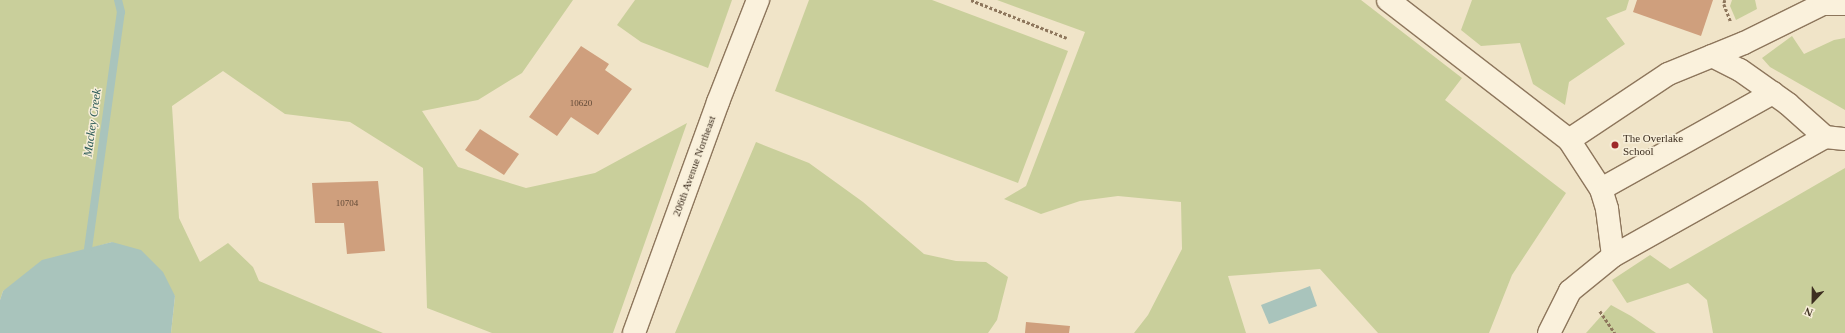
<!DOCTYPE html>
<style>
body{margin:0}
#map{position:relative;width:1845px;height:333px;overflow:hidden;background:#f0e4c8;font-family:Georgia,serif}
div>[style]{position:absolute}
.green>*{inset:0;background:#c9cf9b}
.water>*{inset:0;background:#a9c4bc}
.stream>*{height:8px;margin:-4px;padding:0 4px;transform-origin:4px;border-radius:4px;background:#a9c4bc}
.building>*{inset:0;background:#cf9f7d}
.path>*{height:2.5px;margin-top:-1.25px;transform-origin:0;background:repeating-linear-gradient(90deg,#8d765c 0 3px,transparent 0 5px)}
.roads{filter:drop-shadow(1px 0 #8d765c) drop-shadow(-1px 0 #8d765c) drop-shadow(0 1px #8d765c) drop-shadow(0 -1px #8d765c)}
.minor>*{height:22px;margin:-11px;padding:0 11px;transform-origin:11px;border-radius:11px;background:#faf1dc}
.dots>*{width:11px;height:11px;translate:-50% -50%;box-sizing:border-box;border:2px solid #f7eed8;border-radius:50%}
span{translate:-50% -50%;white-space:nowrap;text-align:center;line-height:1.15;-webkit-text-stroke:3px #f7eed8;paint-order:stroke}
.number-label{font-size:9px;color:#624a37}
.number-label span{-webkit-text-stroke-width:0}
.poi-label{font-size:11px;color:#3d2e20}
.left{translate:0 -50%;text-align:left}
.street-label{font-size:11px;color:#3d2e20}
.water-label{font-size:12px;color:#2f5d5a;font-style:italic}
.north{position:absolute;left:1793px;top:281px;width:40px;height:40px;-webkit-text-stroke:3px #f7eed8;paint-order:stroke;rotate:202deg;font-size:11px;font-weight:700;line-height:16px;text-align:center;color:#3d2e20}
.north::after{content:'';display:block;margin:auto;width:14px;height:18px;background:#3d2e20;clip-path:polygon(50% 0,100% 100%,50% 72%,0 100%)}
</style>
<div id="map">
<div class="green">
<div style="clip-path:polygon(0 0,573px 0,522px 73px,478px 100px,422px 111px,458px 167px,526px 188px,595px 173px,687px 123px,613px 333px,492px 333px,427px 308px,423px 168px,350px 122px,285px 114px,223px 71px,172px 106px,179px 218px,200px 262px,228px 243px,253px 267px,259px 281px,383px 333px,171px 333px,175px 296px,112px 242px,88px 249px,3px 291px,0 300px)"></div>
<div style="clip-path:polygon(635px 0,732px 0,708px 68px,641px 42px,617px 25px)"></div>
<div style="clip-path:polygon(809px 0,932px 0,1068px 51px,1018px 183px,775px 91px)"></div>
<div style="clip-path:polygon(997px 0,1361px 0,1462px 78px,1445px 100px,1566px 193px,1512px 275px,1489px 333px,1378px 333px,1320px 269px,1228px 276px,1246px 333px,1134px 333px,1148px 315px,1182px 249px,1181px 202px,1118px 196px,1080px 201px,1041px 214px,1004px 199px,1026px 186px,1085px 32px)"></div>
<div style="clip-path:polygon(1472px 0,1629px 0,1626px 10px,1606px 18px,1625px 44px,1569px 82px,1565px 105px,1533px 84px,1520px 43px,1481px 46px,1461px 30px)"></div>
<div style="clip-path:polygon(1732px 0,1755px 0,1757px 9px,1736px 20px,1730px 6px)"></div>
<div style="clip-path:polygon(1792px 36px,1804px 54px,1834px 40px,1845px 38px,1845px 110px,1770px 67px,1762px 58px)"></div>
<div style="clip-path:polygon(756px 142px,809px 163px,863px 202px,924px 254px,956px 261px,986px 262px,1008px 277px,997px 320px,988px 333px,675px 333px)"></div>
<div style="clip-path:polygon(1845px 168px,1845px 333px,1713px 333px,1707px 300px,1688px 283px,1627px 303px,1612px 280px,1650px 255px,1670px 269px)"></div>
<div style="clip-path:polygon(1611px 305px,1631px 316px,1656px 333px,1586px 333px)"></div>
</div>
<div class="water">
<div style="clip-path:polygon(112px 242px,141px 250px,163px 272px,175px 296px,171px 333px,0 333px,0 300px,3px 291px,42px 260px)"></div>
<div style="clip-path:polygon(1310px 286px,1317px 306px,1269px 324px,1261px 305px)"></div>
</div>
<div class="stream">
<div style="left:88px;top:249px;width:239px;rotate:-82.1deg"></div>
<div style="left:121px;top:12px;width:12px;rotate:-104deg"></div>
</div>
<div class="building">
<div style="clip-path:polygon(1637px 0,1713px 0,1701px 36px,1633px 12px)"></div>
<div style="clip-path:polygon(581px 46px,609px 64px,605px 70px,632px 89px,598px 135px,571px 117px,557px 136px,529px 117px)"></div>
<div style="clip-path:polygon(480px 129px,519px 154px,504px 175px,465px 150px)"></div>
<div style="clip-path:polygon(378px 181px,385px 251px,347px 254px,344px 223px,315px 223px,312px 183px)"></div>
<div style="clip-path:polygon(1026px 322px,1070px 326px,1069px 333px,1025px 333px)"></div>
</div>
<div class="path">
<div style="left:971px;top:0;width:103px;rotate:21.6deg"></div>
<div style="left:1725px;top:0;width:4px;rotate:104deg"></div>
<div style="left:1724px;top:4px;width:19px;rotate:69deg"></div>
<div style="left:1600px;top:311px;width:27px;rotate:56deg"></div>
</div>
<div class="roads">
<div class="minor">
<div style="left:1388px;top:0;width:229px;rotate:37.7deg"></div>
<div style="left:1569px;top:140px;width:59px;rotate:56.9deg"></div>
<div style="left:1601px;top:189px;width:21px;rotate:73deg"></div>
<div style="left:1607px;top:209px;width:47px;rotate:82.7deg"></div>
<div style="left:1712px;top:56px;width:31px;rotate:27deg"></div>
<div style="left:1740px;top:70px;width:59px;rotate:35.3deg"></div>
<div style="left:1788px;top:104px;width:50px;rotate:41.7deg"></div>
<div style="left:1569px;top:140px;width:119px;rotate:-33.7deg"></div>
<div style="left:1668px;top:74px;width:82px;rotate:-22.2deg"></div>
<div style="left:1744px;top:43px;width:88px;rotate:-26.3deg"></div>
<div style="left:1823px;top:4px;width:22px"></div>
<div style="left:1601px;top:189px;width:197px;rotate:-29.2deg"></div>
<div style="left:634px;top:333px;width:246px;rotate:-70deg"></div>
<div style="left:718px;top:102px;width:110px;rotate:-68.6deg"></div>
<div style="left:1549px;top:333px;width:47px;rotate:-63.4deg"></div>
<div style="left:1570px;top:291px;width:55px;rotate:-39.1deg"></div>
<div style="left:1613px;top:256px;width:243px;rotate:-29.3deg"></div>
<div style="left:1825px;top:137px;width:20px;rotate:6deg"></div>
</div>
</div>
<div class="dots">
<div style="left:1615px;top:145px;background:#9e2a2b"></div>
</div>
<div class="number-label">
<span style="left:581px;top:103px">10620</span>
<span style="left:347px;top:203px">10704</span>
</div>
<div class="poi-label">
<span class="left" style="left:1623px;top:145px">The Overlake<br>School</span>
</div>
<div class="street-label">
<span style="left:694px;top:166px;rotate:-70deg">206th Avenue Northeast</span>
</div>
<div class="water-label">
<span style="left:93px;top:123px;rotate:-82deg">Mackey Creek</span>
</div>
<div class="north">N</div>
</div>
